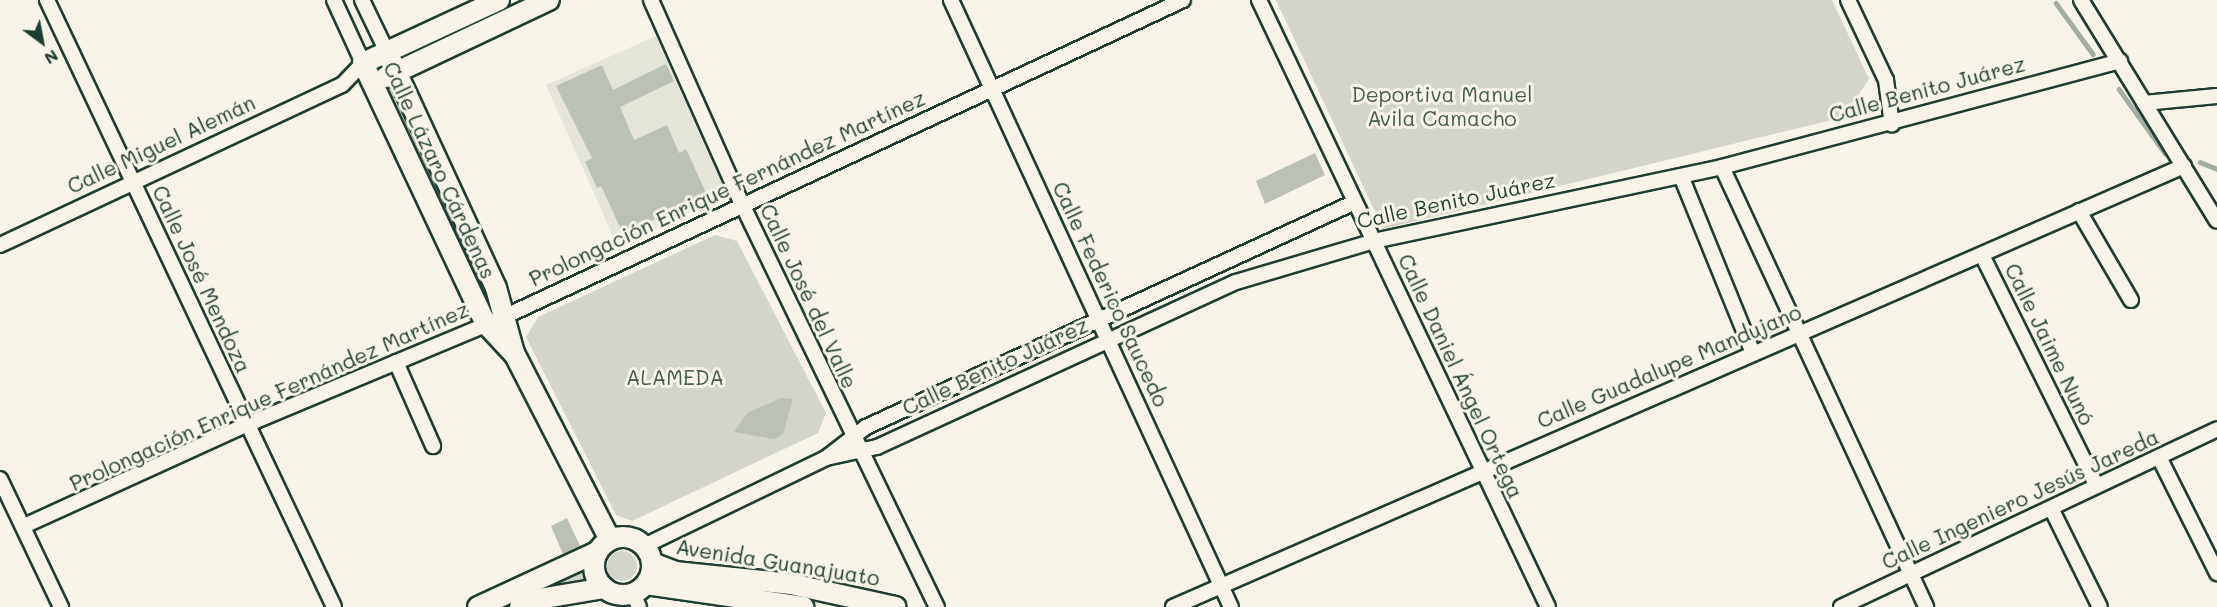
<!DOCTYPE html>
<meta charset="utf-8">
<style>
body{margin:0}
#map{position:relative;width:2217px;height:607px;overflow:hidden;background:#f7f3e8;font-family:Mali,sans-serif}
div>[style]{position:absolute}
.built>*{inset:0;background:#e5e4d9}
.green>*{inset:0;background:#d3d5ca}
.round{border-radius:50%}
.stream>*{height:4.5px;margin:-2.25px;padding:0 2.25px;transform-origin:2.25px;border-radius:2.25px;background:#a4ada3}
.building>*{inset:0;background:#bbc1b6}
.roads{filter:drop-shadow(2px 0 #1f3d34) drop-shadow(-2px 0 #1f3d34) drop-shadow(0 2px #1f3d34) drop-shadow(0 -2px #1f3d34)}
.street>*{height:14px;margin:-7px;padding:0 7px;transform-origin:7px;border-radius:7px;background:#f7f3e8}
.secondary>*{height:20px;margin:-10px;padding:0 10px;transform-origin:10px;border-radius:10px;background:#f7f3e8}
.secondary>.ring{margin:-10px;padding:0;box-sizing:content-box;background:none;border:20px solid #f7f3e8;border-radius:50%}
span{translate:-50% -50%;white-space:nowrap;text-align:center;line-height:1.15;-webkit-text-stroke:6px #f7f3e8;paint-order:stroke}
.street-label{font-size:21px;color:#1f3d34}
.park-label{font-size:21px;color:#435b52}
.north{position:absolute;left:12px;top:12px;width:60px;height:60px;-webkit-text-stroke:4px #f7f3e8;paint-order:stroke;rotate:148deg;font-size:16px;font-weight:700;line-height:24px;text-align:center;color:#1f3d34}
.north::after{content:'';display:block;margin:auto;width:21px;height:27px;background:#1f3d34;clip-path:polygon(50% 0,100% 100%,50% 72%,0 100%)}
</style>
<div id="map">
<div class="built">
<div style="clip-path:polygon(656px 36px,727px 196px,617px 245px,546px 85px)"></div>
</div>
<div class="green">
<div style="clip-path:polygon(1276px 0,1832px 0,1869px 79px,1844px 117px,1383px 229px)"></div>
<div style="clip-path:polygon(715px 235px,737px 241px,826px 413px,818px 433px,632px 521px,616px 515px,526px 337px,538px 317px)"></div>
<div class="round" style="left:607px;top:551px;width:30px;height:30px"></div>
<div style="clip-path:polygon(586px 567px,589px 580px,550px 585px)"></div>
</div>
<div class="stream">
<div style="left:2056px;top:3px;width:63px;rotate:54deg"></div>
<div style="left:2119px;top:89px;width:79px;rotate:54.3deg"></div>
<div style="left:2200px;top:162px;width:18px;rotate:22deg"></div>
</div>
<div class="building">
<div style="clip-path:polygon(666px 64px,674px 81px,620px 107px,634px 140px,667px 125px,679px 153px,686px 149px,707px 195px,623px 234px,601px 186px,597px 188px,585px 162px,592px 158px,556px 86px,602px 65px,613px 90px)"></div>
<div style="clip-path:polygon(1315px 153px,1325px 175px,1265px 204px,1256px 181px)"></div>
<div style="clip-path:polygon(781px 398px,793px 399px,783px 434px,774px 439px,734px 432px,747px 413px)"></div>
<div style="clip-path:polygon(567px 518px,580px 546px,563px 554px,551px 526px)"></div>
</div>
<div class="roads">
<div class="street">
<div style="left:47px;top:0;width:671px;rotate:64.69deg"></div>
<div style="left:362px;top:0;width:58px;rotate:64.3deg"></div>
<div style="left:651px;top:0;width:223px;rotate:66deg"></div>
<div style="left:742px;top:204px;width:448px;rotate:64.2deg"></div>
<div style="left:951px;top:0;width:668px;rotate:65.24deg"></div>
<div style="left:1259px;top:0;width:672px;rotate:64.54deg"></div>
<div style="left:1848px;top:0;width:89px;rotate:64.6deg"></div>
<div style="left:1886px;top:80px;width:45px;rotate:82.4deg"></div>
<div style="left:2081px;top:0;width:259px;rotate:58.4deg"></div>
<div style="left:2144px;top:103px;width:73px;rotate:-5.5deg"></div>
<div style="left:1722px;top:167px;width:485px;rotate:65.1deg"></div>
<div style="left:1681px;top:176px;width:191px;rotate:67.9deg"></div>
<div style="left:2079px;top:211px;width:103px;rotate:59.7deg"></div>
<div style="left:0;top:245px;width:378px;rotate:-25.1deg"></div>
<div style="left:342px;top:85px;width:30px;rotate:-46deg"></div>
<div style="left:363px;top:63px;width:69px;rotate:-114.7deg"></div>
<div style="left:1982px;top:255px;width:257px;rotate:63.6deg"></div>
<div style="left:396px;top:362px;width:92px;rotate:66.2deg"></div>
<div style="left:2159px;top:457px;width:130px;rotate:63.4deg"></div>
<div style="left:826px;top:458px;width:52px;rotate:-12.2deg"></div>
<div style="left:877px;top:447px;width:395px;rotate:-24.7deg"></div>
<div style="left:1236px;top:282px;width:144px;rotate:-16.5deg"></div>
<div style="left:1374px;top:241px;width:356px;rotate:-12deg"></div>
<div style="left:1722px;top:167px;width:412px;rotate:-14.9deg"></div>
<div style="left:0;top:479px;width:142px;rotate:64.5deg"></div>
<div style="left:2051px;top:508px;width:110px;rotate:63.7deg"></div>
<div style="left:24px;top:526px;width:244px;rotate:-24.5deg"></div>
<div style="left:246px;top:425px;width:282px;rotate:-22.7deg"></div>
<div style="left:506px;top:316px;width:747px;rotate:-25.02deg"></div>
<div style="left:644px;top:546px;width:202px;rotate:-25.8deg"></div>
<div style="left:826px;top:458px;width:51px;rotate:-37.8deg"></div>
<div style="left:866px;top:427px;width:538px;rotate:-24.71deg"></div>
<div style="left:633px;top:593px;width:15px;rotate:67deg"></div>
<div style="left:1173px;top:607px;width:1103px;rotate:-23.57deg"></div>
<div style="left:1841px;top:607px;width:416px;rotate:-25.3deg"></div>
</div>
<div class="secondary">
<div style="left:499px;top:0;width:150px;rotate:155.1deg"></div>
<div style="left:363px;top:63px;width:289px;rotate:64.8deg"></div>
<div style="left:486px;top:324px;width:40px;rotate:47deg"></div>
<div style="left:387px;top:52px;width:260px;rotate:65.2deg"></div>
<div style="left:496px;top:288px;width:67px;rotate:74.5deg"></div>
<div style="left:514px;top:353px;width:210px;rotate:62.8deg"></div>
<div style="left:386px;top:77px;width:180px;rotate:-25.3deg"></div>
<div class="ring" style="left:594px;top:537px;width:38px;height:38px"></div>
<div style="left:652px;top:563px;width:25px;rotate:21deg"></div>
<div style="left:675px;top:572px;width:117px;rotate:5.9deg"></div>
<div style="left:791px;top:584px;width:107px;rotate:12.4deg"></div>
<div style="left:646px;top:584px;width:159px;rotate:8.3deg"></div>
<div style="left:478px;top:607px;width:131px;rotate:-24.8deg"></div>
<div style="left:520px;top:607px;width:21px;rotate:-23deg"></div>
<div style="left:539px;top:599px;width:66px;rotate:-9.6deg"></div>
</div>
</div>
<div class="street-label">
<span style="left:1927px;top:89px;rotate:-15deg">Calle Benito Juárez</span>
<span style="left:161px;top:144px;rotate:-25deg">Calle Miguel Alemán</span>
<span style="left:440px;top:170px;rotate:65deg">Calle Lázaro Cárdenas</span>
<span style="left:727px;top:188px;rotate:-25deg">Prolongación Enrique Fernández Martínez</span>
<span style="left:1456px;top:200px;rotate:-12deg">Calle Benito Juárez</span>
<span style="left:202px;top:279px;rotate:65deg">Calle José Mendoza</span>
<span style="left:1111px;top:294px;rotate:65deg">Calle Federico Saucedo</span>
<span style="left:809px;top:296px;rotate:65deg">Calle José del Valle</span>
<span style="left:2050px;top:344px;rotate:64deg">Calle Jaime Nunó</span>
<span style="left:995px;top:366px;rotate:-25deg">Calle Benito Juárez</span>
<span style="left:1669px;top:366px;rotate:-23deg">Calle Guadalupe Mandujano</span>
<span style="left:1461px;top:376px;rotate:65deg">Calle Daniel Ángel Ortega</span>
<span style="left:269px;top:396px;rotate:-24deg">Prolongación Enrique Fernández Martínez</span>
<span style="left:2020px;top:499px;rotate:-25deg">Calle Ingeniero Jesús Jareda</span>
<span style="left:778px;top:562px;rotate:9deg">Avenida Guanajuato</span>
</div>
<div class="park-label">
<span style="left:1442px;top:106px">Deportiva Manuel<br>Avila Camacho</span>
<span style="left:675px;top:377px">ALAMEDA</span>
</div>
<div class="north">N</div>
</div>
